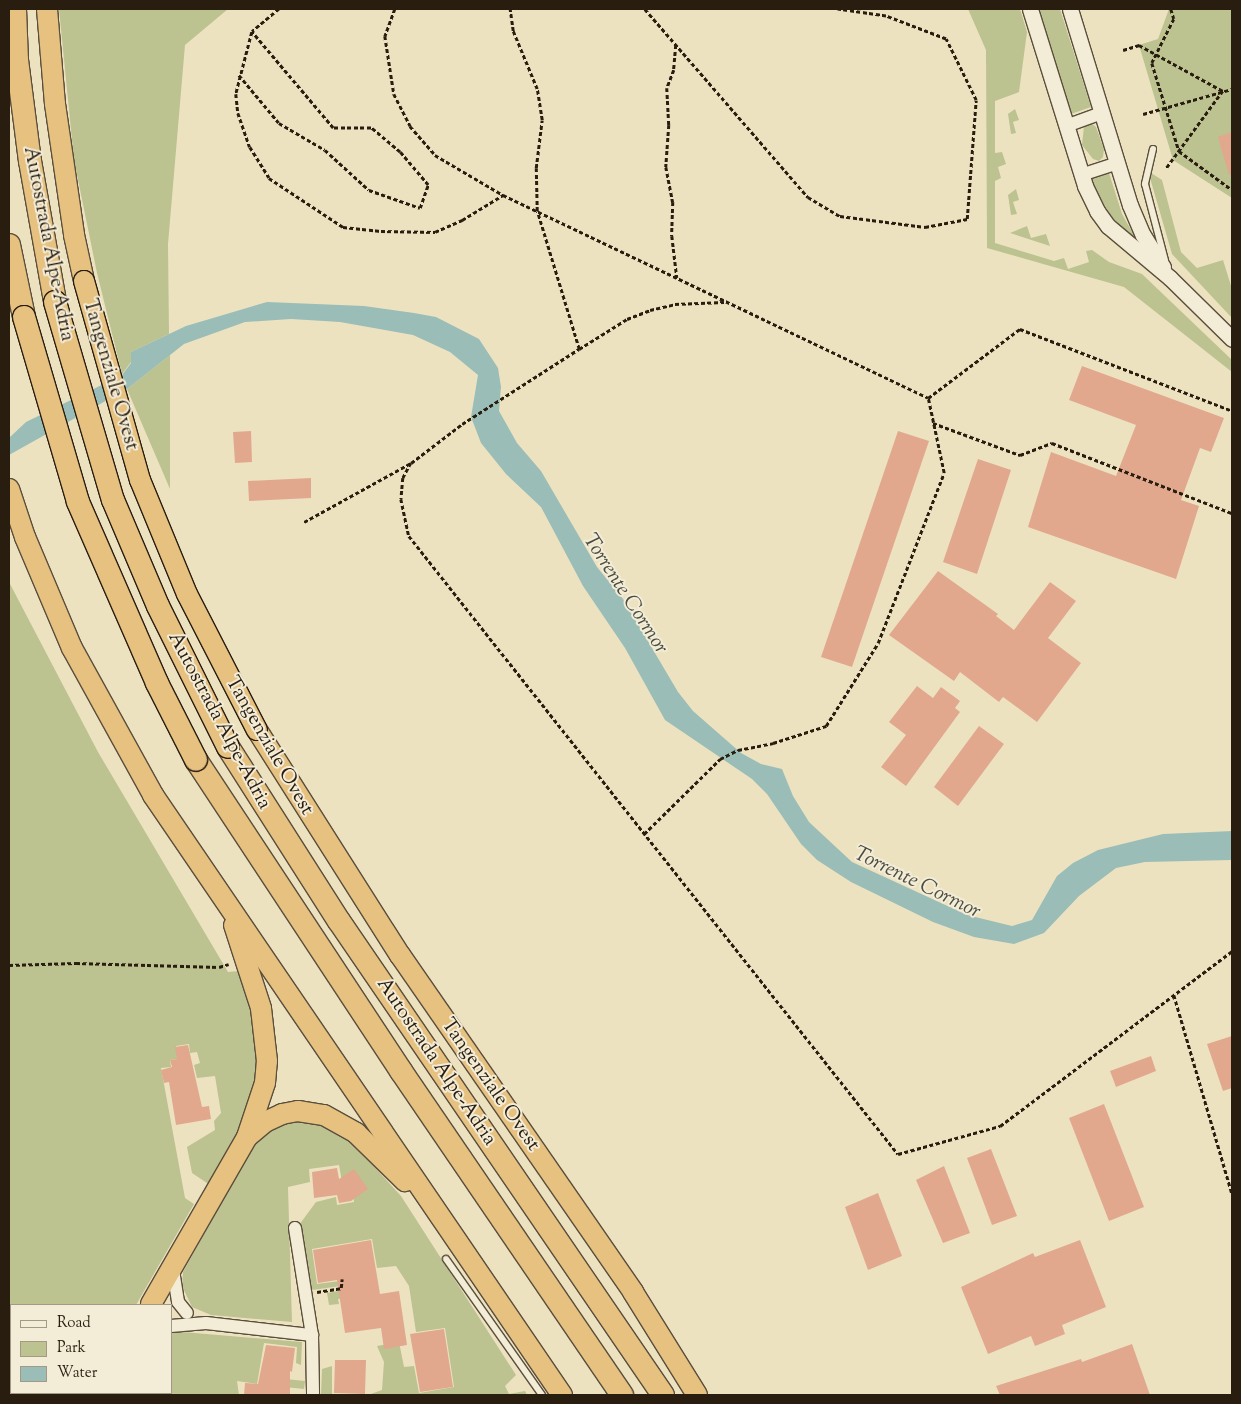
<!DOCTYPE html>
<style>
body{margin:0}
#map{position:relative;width:1241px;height:1404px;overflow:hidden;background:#ede2c0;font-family:"Sorts Mill Goudy",serif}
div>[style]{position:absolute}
.green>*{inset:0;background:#bcc290}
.water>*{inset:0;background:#9abdb8}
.building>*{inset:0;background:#e1a88e}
.path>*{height:2.5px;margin-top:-1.25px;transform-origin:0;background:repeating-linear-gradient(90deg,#291d10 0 4px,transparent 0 6.5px)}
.roads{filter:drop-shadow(1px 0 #5a4e3c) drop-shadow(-1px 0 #5a4e3c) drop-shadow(0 1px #5a4e3c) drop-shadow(0 -1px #5a4e3c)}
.service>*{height:6px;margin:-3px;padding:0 3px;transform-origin:3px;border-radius:3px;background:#f3ecd6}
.minor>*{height:12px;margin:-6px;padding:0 6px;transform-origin:6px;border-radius:6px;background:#f3ecd6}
.tertiary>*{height:15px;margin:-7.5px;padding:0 7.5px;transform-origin:7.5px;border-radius:7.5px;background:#f3ecd6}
.secondary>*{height:18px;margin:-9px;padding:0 9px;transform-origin:9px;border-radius:9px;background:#f3ecd6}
.trunk>*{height:20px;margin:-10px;padding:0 10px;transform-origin:10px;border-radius:10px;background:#e6c180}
.motorway>*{height:22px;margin:-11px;padding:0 11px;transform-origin:11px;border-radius:11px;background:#e6c180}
.bridges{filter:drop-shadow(1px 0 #291d10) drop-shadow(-1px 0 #291d10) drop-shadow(0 1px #291d10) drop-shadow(0 -1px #291d10)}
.trunk-bridge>*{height:20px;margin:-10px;padding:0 10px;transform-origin:10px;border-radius:10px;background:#e6c180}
.motorway-bridge>*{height:22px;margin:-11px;padding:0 11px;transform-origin:11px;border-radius:11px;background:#e6c180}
span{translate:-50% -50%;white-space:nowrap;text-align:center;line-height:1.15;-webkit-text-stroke:4px #f3ecd6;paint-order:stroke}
.street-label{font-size:20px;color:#291d10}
.water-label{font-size:21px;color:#4b4d42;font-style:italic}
.frame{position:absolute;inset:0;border:10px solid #291d10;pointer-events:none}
.legend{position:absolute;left:10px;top:1304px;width:162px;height:90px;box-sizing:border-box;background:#f3ecd6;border:1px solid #a29987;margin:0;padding:6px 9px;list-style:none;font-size:15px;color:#291d10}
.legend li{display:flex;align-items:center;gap:10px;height:25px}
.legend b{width:25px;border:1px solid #a29987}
</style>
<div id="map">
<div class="green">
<div style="clip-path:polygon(59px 9px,228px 9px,185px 45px,168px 244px,169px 334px,131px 352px,131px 362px,122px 374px,97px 273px,74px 160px)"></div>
<div style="clip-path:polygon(968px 9px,1020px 9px,1027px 32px,1019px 92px,995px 101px,995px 153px,1002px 152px,1006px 164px,998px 167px,1001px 178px,995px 181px,995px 243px,1054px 261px,1064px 258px,1068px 269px,1089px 262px,1086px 251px,1092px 250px,1109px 262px,1142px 274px,1232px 360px,1232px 372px,1124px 287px,987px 248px,986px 50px)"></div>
<div style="clip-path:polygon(1039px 9px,1060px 9px,1091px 107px,1071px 114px)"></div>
<div style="clip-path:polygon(1169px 9px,1232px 9px,1232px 198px,1173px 160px,1139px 45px,1158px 39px)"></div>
<div style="clip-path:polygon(1015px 109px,1019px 120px,1013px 122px,1016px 133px,1011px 134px,1008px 114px)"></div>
<div style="clip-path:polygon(1091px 123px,1096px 127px,1104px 149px,1103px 157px,1099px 161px,1093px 159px,1082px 145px,1084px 126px)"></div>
<div style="clip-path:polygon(1148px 171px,1162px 180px,1181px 252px,1197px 268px,1223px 260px,1232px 289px,1232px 318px,1172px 254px)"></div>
<div style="clip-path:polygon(1109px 173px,1122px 214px,1143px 251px,1111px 216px,1093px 186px,1091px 179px)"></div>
<div style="clip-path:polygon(1016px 189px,1019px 200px,1013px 202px,1017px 214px,1011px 215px,1008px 195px)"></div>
<div style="clip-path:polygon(1027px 226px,1031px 238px,1046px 234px,1050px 246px,1010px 233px)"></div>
<div style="clip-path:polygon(170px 355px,170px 489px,127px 389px)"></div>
<div style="clip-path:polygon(9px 582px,98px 752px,228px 972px,239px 971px,249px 991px,261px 1064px,245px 1124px,210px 1185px,192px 1173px,187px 1147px,215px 1130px,214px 1121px,221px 1113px,215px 1076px,197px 1078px,194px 1065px,200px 1063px,197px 1052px,190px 1053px,189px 1044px,176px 1046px,178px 1059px,170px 1060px,171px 1067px,161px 1068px,185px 1198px,194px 1204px,136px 1305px,11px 1305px,11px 1393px,87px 1393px,85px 1395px,9px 1395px)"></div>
<div style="clip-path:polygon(303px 1118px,338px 1127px,401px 1196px,516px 1375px,505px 1386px,509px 1394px,525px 1391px,527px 1395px,368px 1395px,382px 1390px,384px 1362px,377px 1346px,399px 1342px,404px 1367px,414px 1366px,419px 1393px,454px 1387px,445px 1328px,416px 1332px,409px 1286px,396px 1266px,377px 1268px,372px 1239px,312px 1249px,317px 1284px,340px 1281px,341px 1286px,312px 1290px,303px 1233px,300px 1233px,299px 1225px,316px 1202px,336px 1197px,337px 1205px,354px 1202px,352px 1186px,343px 1187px,339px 1165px,309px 1169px,310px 1182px,288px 1187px,292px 1322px,211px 1315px,192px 1307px,182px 1286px,183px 1272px,254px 1144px,269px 1130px)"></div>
<div style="clip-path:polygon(344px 1290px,363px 1295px,338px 1299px,339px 1304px,329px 1305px,327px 1293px)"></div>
<div style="clip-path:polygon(171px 1331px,302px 1342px,301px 1365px,296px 1363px,297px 1347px,264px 1343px,257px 1384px,237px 1381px,239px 1395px,110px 1395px,171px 1393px)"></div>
<div style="clip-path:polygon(332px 1366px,332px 1395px,347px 1395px,321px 1395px,322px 1369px)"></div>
<div style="clip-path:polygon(265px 1377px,305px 1381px,304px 1389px,265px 1385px)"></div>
</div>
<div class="water">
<div style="clip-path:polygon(267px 302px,364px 306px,414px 313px,436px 317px,479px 339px,498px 368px,501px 387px,499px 411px,517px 443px,541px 471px,597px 567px,623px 599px,678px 692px,693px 711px,741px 753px,761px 764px,782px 769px,793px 796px,809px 822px,852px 862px,967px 915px,1012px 926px,1032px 920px,1057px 876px,1073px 863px,1098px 850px,1163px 834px,1232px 831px,1232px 860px,1145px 862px,1116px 868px,1079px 896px,1044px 933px,1014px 944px,974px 937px,933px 922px,851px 882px,817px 860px,801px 844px,767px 794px,752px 779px,665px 720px,625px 648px,583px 586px,541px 507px,506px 474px,481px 443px,471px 417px,478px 375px,450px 352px,413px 335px,340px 322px,291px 319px,245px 322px,184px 344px,127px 389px,9px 455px,9px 438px,26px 422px,122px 375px,131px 363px,131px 352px,186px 326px)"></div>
</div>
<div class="building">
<div style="clip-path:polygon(1232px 132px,1232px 174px,1229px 175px,1218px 137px)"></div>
<div style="clip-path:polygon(1082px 366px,1224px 418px,1211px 452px,1200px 448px,1181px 500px,1199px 506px,1176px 579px,1028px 527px,1051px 452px,1116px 476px,1136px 425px,1069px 400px)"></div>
<div style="clip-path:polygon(251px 431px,252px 462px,235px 463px,233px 432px)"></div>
<div style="clip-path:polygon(898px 431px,929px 441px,852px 667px,821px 657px)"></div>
<div style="clip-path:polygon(978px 459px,1011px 470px,977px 574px,943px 562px)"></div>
<div style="clip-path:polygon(311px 478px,311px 498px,249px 501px,248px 481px)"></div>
<div style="clip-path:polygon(938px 571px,998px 614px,996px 616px,1014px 630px,1050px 582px,1076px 601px,1048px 638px,1081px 663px,1037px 722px,1003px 697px,999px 702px,960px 672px,954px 681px,889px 635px)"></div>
<div style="clip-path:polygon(917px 686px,933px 698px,941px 687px,960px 701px,955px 708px,960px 712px,906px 786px,881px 767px,906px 735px,889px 722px)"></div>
<div style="clip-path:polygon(979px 726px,1004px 744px,958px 806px,934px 787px)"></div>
<div style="clip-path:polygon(1232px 1036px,1232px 1088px,1223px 1091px,1207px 1044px)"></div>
<div style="clip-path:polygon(188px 1045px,202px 1107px,209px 1106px,211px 1119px,176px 1125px,169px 1082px,164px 1083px,161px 1070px,172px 1067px,170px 1060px,177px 1059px,175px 1047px)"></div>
<div style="clip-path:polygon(1151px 1056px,1156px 1071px,1116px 1087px,1110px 1071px)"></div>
<div style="clip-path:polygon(1104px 1104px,1144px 1207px,1109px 1221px,1069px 1118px)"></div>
<div style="clip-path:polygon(991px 1149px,1017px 1216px,992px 1225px,967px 1158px)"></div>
<div style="clip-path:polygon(944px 1166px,970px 1233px,943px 1243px,916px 1180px)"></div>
<div style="clip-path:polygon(337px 1168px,339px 1179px,354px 1169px,368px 1189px,351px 1201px,339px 1203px,337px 1195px,314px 1198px,312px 1172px)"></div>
<div style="clip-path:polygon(878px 1193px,902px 1256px,868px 1270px,845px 1207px)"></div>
<div style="clip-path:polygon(371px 1240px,380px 1294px,399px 1291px,407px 1345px,384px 1349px,381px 1328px,345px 1333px,337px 1280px,318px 1283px,313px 1250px)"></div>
<div style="clip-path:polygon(1080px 1240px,1106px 1307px,1062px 1325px,1065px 1334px,1035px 1346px,1031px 1336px,988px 1354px,961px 1287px,1033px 1253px,1035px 1257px)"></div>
<div style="clip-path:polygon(444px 1329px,453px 1387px,420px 1392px,410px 1334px)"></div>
<div style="clip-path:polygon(1132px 1344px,1150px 1395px,1000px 1395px,996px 1386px,1081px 1359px,1082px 1362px)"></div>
<div style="clip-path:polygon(266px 1345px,295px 1348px,292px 1372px,290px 1371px,290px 1395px,244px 1395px,245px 1383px,258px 1384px)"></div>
<div style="clip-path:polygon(335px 1360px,366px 1360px,365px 1394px,334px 1393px)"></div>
</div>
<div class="path">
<div style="left:279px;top:9px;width:35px;rotate:140deg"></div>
<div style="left:252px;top:32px;width:64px;rotate:104.5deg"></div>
<div style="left:236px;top:94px;width:19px;rotate:84deg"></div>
<div style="left:238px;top:113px;width:36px;rotate:71deg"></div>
<div style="left:250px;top:147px;width:36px;rotate:58deg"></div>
<div style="left:269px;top:178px;width:89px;rotate:33.5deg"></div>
<div style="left:343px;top:227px;width:38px;rotate:6deg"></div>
<div style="left:381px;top:231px;width:54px;rotate:1.1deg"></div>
<div style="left:435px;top:232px;width:30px;rotate:-24deg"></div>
<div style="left:462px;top:220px;width:48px;rotate:-31.4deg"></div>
<div style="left:395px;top:9px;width:29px;rotate:110deg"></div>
<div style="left:385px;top:36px;width:59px;rotate:81.2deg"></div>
<div style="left:394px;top:94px;width:36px;rotate:63deg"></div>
<div style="left:410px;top:126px;width:38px;rotate:49deg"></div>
<div style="left:435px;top:155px;width:79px;rotate:30.5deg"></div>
<div style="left:503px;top:195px;width:471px;rotate:25.5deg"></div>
<div style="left:645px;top:9px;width:249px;rotate:49.1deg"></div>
<div style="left:808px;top:197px;width:37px;rotate:31deg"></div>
<div style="left:840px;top:216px;width:86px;rotate:7.4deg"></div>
<div style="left:925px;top:227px;width:43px;rotate:-10.8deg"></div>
<div style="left:967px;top:219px;width:119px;rotate:-85.7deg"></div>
<div style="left:976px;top:100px;width:68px;rotate:-116.2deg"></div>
<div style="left:946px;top:39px;width:64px;rotate:-159deg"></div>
<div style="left:886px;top:16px;width:49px;rotate:-171.7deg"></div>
<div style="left:1171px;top:9px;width:10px;rotate:73deg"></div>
<div style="left:1174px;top:19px;width:49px;rotate:116.6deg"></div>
<div style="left:1152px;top:63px;width:92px;rotate:72.9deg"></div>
<div style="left:1179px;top:151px;width:64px;rotate:36.2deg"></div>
<div style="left:676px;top:45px;width:25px;rotate:95deg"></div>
<div style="left:674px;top:70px;width:19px;rotate:111deg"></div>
<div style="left:667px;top:88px;width:37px;rotate:87deg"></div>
<div style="left:669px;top:125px;width:42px;rotate:94.1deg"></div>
<div style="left:666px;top:167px;width:36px;rotate:79deg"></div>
<div style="left:673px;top:202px;width:34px;rotate:92deg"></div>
<div style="left:672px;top:236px;width:42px;rotate:83.2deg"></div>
<div style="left:1123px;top:50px;width:17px;rotate:-17deg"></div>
<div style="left:1139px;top:45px;width:96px;rotate:28.7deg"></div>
<div style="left:1223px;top:91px;width:97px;rotate:126.2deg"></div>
<div style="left:239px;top:75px;width:62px;rotate:50.2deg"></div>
<div style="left:279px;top:123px;width:53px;rotate:30.4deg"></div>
<div style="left:325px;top:150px;width:59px;rotate:42.3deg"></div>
<div style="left:369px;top:190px;width:54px;rotate:19.4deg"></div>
<div style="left:420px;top:208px;width:24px;rotate:-71deg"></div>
<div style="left:428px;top:185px;width:43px;rotate:-130.3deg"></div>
<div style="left:400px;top:152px;width:38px;rotate:-140deg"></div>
<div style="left:371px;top:128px;width:38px;rotate:180deg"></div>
<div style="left:333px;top:128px;width:126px;rotate:-130.2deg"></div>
<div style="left:1143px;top:114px;width:92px;rotate:-15.7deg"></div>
<div style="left:579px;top:349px;width:57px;rotate:-32deg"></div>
<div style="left:627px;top:319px;width:25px;rotate:-21deg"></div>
<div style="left:650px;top:310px;width:26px;rotate:-13deg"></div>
<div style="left:675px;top:304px;width:49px;rotate:-2.3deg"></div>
<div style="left:928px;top:398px;width:115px;rotate:-36.9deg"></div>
<div style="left:1020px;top:329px;width:227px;rotate:21.1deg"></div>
<div style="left:933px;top:423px;width:93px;rotate:20.2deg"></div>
<div style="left:1020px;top:455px;width:34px;rotate:-21deg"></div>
<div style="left:1052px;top:443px;width:193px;rotate:21.3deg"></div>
<div style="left:411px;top:463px;width:17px;rotate:118deg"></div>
<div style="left:403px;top:478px;width:21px;rotate:95deg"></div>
<div style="left:401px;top:499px;width:38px;rotate:78deg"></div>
<div style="left:409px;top:536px;width:788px;rotate:51.65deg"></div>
<div style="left:898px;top:1154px;width:106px;rotate:-15.4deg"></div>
<div style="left:1000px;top:1126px;width:291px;rotate:-37deg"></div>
<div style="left:304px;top:522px;width:122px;rotate:-28.9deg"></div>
<div style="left:411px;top:463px;width:64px;rotate:-37.4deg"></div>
<div style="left:462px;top:424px;width:139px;rotate:-32.7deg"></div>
<div style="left:579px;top:349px;width:144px;rotate:-106.9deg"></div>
<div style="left:537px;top:211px;width:43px;rotate:-91.3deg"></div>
<div style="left:536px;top:168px;width:48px;rotate:-82.9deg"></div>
<div style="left:542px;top:120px;width:31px;rotate:-99deg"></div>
<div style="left:537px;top:89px;width:63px;rotate:-112.5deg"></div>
<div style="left:513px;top:31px;width:22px;rotate:-98deg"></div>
<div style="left:644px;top:834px;width:107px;rotate:-44.6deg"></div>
<div style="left:720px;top:759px;width:20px;rotate:-27deg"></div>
<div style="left:738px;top:750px;width:36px;rotate:-11deg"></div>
<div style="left:773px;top:743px;width:56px;rotate:-17.8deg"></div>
<div style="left:826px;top:726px;width:98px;rotate:-57.9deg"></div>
<div style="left:878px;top:643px;width:182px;rotate:-68.8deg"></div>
<div style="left:944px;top:473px;width:77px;rotate:-102deg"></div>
<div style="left:9px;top:965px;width:67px;rotate:-1.7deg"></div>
<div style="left:76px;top:963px;width:143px;rotate:1.6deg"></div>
<div style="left:219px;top:967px;width:10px;rotate:-17deg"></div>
<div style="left:1174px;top:995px;width:206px;rotate:73.7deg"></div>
<div style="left:317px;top:1292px;width:24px;rotate:-9deg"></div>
<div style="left:341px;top:1288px;width:9px;rotate:-84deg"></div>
</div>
<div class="roads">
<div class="service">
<div style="left:1153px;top:149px;width:36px;rotate:103deg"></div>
<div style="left:1145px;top:184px;width:79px;rotate:75.3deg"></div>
<div style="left:446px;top:1259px;width:166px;rotate:54.8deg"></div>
</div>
<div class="minor">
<div style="left:1066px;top:126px;width:38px;rotate:-20deg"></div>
<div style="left:1081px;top:175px;width:38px;rotate:-18deg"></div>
<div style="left:295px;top:1228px;width:108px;rotate:81deg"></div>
<div style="left:312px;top:1335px;width:60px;rotate:89deg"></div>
<div style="left:173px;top:1270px;width:32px;rotate:81deg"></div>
<div style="left:178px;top:1302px;width:14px;rotate:51deg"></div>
<div style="left:171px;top:1326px;width:35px;rotate:-5deg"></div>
<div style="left:206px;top:1323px;width:107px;rotate:6.5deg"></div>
</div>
<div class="tertiary">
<div style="left:1030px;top:9px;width:185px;rotate:72.7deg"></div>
<div style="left:1085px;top:186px;width:28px;rotate:64deg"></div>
<div style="left:1097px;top:211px;width:19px;rotate:54deg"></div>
<div style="left:1108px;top:226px;width:81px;rotate:40deg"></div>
<div style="left:1170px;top:278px;width:87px;rotate:44.5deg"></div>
<div style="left:1070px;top:9px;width:205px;rotate:73deg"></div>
<div style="left:1130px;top:205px;width:33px;rotate:67deg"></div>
<div style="left:1143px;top:235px;width:38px;rotate:58deg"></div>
</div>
<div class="secondary">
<div style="left:97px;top:1395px;width:2px;rotate:-63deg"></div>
</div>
<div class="trunk">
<div style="left:47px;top:9px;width:95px;rotate:85.2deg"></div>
<div style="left:55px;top:104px;width:132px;rotate:81.7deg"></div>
<div style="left:74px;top:235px;width:47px;rotate:77.7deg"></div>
<div style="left:9px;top:489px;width:51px;rotate:71.6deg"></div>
<div style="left:25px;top:537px;width:121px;rotate:67.1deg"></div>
<div style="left:72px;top:648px;width:168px;rotate:61.1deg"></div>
<div style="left:153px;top:795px;width:726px;rotate:55.72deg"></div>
<div style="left:257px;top:730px;width:267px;rotate:57.6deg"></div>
<div style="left:400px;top:955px;width:410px;rotate:55.3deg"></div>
<div style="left:633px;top:1292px;width:121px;rotate:58.1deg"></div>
<div style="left:247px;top:1137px;width:23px;rotate:-40deg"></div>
<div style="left:265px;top:1122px;width:19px;rotate:-25deg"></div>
<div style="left:282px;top:1114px;width:16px;rotate:-11deg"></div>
<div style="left:298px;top:1111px;width:26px;rotate:9deg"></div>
<div style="left:324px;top:1115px;width:37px;rotate:29deg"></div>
<div style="left:356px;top:1133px;width:69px;rotate:44.4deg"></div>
<div style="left:151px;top:1304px;width:193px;rotate:-60.1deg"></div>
<div style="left:247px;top:1137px;width:57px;rotate:-71.6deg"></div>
<div style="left:265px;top:1083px;width:22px;rotate:-85deg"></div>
<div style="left:267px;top:1061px;width:53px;rotate:-96.5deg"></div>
<div style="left:261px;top:1008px;width:87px;rotate:-108deg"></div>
</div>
<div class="motorway">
<div style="left:15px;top:9px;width:51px;rotate:87.8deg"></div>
<div style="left:17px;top:60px;width:102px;rotate:82.7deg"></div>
<div style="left:30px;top:161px;width:143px;rotate:79.9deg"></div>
<div style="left:9px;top:245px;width:74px;rotate:78.2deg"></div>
<div style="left:228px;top:747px;width:206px;rotate:57.5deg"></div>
<div style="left:339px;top:921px;width:574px;rotate:55.65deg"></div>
<div style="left:196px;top:760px;width:372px;rotate:56.6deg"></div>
<div style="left:401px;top:1071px;width:392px;rotate:55.7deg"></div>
</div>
</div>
<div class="bridges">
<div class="trunk-bridge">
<div style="left:84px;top:281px;width:207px;rotate:74.3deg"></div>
<div style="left:140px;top:480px;width:123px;rotate:67.6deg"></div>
<div style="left:187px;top:594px;width:153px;rotate:62.8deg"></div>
</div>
<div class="motorway-bridge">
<div style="left:55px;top:302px;width:206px;rotate:73.7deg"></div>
<div style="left:113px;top:500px;width:115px;rotate:67deg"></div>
<div style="left:158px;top:606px;width:157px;rotate:63.6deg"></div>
<div style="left:24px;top:317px;width:193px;rotate:73.7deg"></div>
<div style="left:78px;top:502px;width:197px;rotate:66.4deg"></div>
<div style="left:157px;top:683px;width:86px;rotate:63.1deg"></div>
</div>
</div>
<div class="street-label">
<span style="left:48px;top:244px;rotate:79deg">Autostrada Alpe-Adria</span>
<span style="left:110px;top:375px;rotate:74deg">Tangenziale Ovest</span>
<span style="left:219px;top:721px;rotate:62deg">Autostrada Alpe-Adria</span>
<span style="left:269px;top:746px;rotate:60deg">Tangenziale Ovest</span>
<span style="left:436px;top:1062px;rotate:56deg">Autostrada Alpe-Adria</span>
<span style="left:490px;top:1085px;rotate:55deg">Tangenziale Ovest</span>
</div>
<div class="water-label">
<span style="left:625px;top:594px;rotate:57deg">Torrente Cormor</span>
<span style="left:917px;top:883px;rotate:26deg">Torrente Cormor</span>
</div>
<div class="frame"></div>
<ul class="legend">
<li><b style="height:6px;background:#f3ecd6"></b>Road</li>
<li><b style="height:14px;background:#bcc290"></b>Park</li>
<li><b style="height:14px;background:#9abdb8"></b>Water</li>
</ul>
</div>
